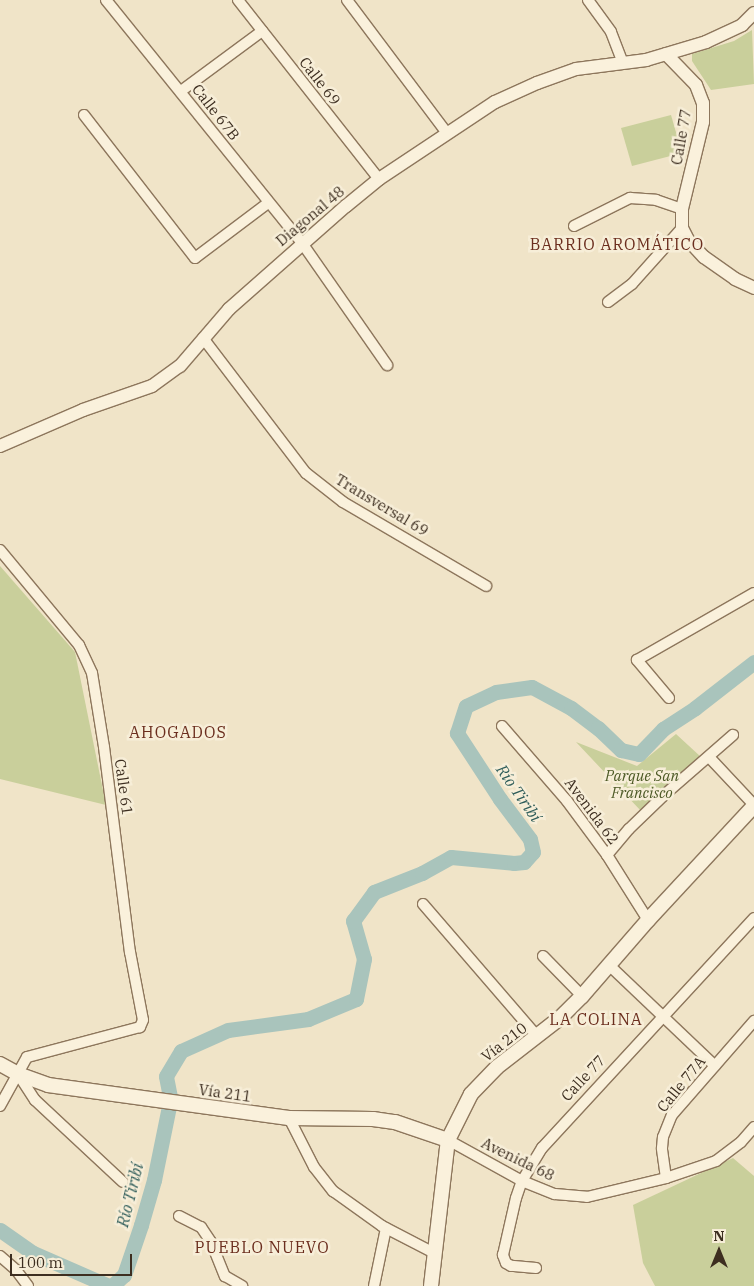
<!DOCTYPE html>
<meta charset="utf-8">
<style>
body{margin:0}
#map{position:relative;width:754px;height:1286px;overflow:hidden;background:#f0e4c8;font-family:"IBM Plex Serif",serif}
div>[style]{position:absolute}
.green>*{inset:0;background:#c9cf9b}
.river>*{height:15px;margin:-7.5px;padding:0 7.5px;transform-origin:7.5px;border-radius:7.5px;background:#a9c4bc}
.roads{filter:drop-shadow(1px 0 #8d765c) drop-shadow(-1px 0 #8d765c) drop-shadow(0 1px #8d765c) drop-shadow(0 -1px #8d765c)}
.minor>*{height:10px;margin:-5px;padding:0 5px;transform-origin:5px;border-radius:5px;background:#faf1dc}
.tertiary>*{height:12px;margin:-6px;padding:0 6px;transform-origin:6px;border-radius:6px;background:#faf1dc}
.secondary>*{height:14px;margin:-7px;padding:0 7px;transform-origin:7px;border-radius:7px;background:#faf1dc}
span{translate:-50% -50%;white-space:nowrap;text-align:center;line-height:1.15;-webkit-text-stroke:5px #f7eed8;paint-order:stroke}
.street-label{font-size:15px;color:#3d2e20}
.park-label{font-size:15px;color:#4d5a26;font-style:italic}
.neighbourhood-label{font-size:16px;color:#6b2e1e;letter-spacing:1px}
.water-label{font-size:16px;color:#2f5d5a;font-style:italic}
.north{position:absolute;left:694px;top:1226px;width:50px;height:50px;-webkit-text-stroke:4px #f7eed8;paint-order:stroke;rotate:0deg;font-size:14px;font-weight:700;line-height:20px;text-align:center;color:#3d2e20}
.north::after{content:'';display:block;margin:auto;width:18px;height:22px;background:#3d2e20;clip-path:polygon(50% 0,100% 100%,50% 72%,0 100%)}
.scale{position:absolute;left:10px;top:1254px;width:122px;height:22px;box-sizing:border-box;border:2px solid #3d2e20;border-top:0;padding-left:6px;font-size:15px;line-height:18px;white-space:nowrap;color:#3d2e20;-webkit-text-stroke:4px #f7eed8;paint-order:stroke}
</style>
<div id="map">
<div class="green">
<div style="clip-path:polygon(752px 30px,754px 84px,711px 90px,692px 61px,692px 54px,734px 41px)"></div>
<div style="clip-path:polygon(671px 115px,682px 153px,632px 166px,621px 128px)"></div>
<div style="clip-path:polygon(0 566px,75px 652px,106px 805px,0 779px)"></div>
<div style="clip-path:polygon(676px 734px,701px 757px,641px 811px,576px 742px,637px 766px)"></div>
<div style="clip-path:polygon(733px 1158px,754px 1176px,754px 1286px,655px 1286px,643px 1263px,633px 1205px)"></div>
</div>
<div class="river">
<div style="left:170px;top:1097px;width:21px;rotate:-101deg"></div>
<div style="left:166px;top:1076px;width:29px;rotate:-59deg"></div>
<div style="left:181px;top:1051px;width:51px;rotate:-24.1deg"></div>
<div style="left:228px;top:1030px;width:81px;rotate:-7.8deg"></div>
<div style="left:308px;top:1019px;width:52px;rotate:-22.6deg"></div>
<div style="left:356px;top:999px;width:41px;rotate:-78.7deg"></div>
<div style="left:364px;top:959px;width:40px;rotate:-106deg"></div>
<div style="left:353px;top:921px;width:36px;rotate:-54deg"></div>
<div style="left:374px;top:892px;width:52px;rotate:-21.6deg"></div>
<div style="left:422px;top:873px;width:33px;rotate:-29deg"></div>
<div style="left:451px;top:857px;width:63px;rotate:5.4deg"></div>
<div style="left:514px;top:863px;width:10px;rotate:-6deg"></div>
<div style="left:524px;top:862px;width:13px;rotate:-48deg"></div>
<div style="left:533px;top:852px;width:13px;rotate:-103deg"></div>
<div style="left:530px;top:839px;width:50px;rotate:-126.9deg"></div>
<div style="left:500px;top:799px;width:79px;rotate:-123.1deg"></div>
<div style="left:457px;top:733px;width:28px;rotate:-72deg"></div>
<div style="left:466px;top:706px;width:33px;rotate:-25deg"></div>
<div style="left:496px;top:692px;width:36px;rotate:-8deg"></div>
<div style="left:532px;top:687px;width:44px;rotate:28.3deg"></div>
<div style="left:571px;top:708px;width:34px;rotate:37deg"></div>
<div style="left:598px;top:728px;width:32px;rotate:44deg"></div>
<div style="left:621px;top:750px;width:18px;rotate:13deg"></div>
<div style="left:639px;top:754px;width:35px;rotate:-46deg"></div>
<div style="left:663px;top:729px;width:38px;rotate:-33deg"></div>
<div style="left:695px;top:708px;width:75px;rotate:-37.9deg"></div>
<div style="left:0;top:1230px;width:40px;rotate:34.9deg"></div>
<div style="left:33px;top:1253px;width:83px;rotate:23.5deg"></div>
<div style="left:112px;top:1286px;width:16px;rotate:-43deg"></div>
<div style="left:124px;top:1275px;width:53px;rotate:-71.2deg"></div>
<div style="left:141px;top:1225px;width:47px;rotate:-73.9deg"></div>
<div style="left:154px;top:1180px;width:76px;rotate:-78.5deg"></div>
</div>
<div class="roads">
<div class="minor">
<div style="left:106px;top:0;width:312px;rotate:51.1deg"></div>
<div style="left:302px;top:243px;width:149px;rotate:55.1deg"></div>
<div style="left:238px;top:0;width:228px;rotate:51.8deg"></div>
<div style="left:347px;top:0;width:166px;rotate:53.1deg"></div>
<div style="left:588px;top:0;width:39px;rotate:54deg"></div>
<div style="left:611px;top:32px;width:33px;rotate:69deg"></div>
<div style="left:181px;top:91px;width:101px;rotate:-36.5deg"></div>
<div style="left:84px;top:115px;width:181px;rotate:52.2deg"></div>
<div style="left:195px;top:258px;width:91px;rotate:-37deg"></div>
<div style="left:574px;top:226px;width:63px;rotate:-26.6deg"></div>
<div style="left:630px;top:198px;width:26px;rotate:4deg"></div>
<div style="left:656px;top:200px;width:28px;rotate:19deg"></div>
<div style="left:608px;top:302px;width:30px;rotate:-37deg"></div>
<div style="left:632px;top:284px;width:75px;rotate:-48.2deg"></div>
<div style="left:203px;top:338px;width:170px;rotate:52.7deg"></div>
<div style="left:306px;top:473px;width:47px;rotate:38.1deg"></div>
<div style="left:343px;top:502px;width:166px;rotate:30.4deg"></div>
<div style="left:0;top:550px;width:124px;rotate:50.3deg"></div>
<div style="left:79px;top:645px;width:31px;rotate:65deg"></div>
<div style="left:92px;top:673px;width:75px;rotate:80.8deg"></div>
<div style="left:104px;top:747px;width:207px;rotate:82.8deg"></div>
<div style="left:130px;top:952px;width:69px;rotate:79.2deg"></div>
<div style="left:143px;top:1020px;width:8px;rotate:113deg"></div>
<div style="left:140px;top:1027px;width:117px;rotate:165.1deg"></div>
<div style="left:27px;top:1057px;width:56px;rotate:118.9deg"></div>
<div style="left:669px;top:698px;width:50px;rotate:-130.1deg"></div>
<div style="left:637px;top:660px;width:135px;rotate:-29.8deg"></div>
<div style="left:502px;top:726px;width:99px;rotate:49.1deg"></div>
<div style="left:567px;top:801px;width:67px;rotate:53.5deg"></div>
<div style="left:607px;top:855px;width:77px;rotate:57.8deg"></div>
<div style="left:709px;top:757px;width:66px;rotate:46.8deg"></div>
<div style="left:607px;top:855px;width:34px;rotate:-50deg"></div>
<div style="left:629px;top:829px;width:47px;rotate:-44.1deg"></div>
<div style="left:663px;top:796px;width:93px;rotate:-41.1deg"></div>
<div style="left:423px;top:904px;width:174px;rotate:49.2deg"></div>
<div style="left:543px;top:956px;width:56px;rotate:45.7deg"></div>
<div style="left:609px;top:965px;width:146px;rotate:43.6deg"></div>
<div style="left:18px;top:1074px;width:31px;rotate:57deg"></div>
<div style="left:35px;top:1100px;width:120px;rotate:43deg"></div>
<div style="left:289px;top:1118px;width:55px;rotate:63deg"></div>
<div style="left:314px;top:1167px;width:31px;rotate:52deg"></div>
<div style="left:333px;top:1191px;width:60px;rotate:35.5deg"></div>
<div style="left:382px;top:1226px;width:59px;rotate:27.4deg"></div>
<div style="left:448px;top:1140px;width:85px;rotate:29deg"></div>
<div style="left:522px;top:1181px;width:35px;rotate:22deg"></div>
<div style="left:555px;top:1194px;width:32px;rotate:5deg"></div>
<div style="left:587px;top:1197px;width:81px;rotate:-13.5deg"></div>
<div style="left:666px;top:1178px;width:53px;rotate:-18.8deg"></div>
<div style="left:716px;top:1161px;width:31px;rotate:-37deg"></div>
<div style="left:741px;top:1142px;width:20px;rotate:-49deg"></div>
<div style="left:666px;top:1178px;width:30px;rotate:-98deg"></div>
<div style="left:662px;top:1148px;width:11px;rotate:-85deg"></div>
<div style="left:663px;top:1137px;width:24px;rotate:-68deg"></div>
<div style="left:672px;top:1115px;width:125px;rotate:-48.9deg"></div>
<div style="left:179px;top:1216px;width:25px;rotate:27deg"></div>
<div style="left:201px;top:1227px;width:18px;rotate:56deg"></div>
<div style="left:211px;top:1242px;width:37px;rotate:68deg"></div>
<div style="left:225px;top:1276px;width:20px;rotate:30deg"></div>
<div style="left:0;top:1256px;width:21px;rotate:41deg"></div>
<div style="left:16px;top:1270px;width:20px;rotate:53deg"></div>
<div style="left:536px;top:1268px;width:25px;rotate:-175deg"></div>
<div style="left:511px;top:1266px;width:6px;rotate:-149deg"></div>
<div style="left:506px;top:1263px;width:9px;rotate:-111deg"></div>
<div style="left:503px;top:1255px;width:58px;rotate:-77.2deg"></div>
<div style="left:516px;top:1198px;width:18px;rotate:-71deg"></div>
<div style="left:522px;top:1181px;width:39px;rotate:-59deg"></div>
<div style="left:542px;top:1148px;width:313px;rotate:-47.3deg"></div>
<div style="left:374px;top:1286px;width:59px;rotate:-78.3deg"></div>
</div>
<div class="tertiary">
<div style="left:666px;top:54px;width:43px;rotate:45.9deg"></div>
<div style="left:696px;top:85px;width:19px;rotate:69deg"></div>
<div style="left:703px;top:103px;width:19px;rotate:90deg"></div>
<div style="left:703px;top:122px;width:89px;rotate:103.6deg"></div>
<div style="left:682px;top:209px;width:19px;rotate:90deg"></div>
<div style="left:682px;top:228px;width:13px;rotate:63deg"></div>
<div style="left:688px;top:240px;width:23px;rotate:47deg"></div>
<div style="left:704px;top:257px;width:38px;rotate:35deg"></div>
<div style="left:735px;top:279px;width:21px;rotate:25deg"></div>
<div style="left:0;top:446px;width:90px;rotate:-23.4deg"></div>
<div style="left:83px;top:410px;width:73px;rotate:-19.2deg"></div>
<div style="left:152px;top:386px;width:34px;rotate:-36deg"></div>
<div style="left:180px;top:366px;width:75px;rotate:-49.3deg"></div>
<div style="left:229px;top:309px;width:156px;rotate:-41.4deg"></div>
<div style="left:346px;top:206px;width:43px;rotate:-39.3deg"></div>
<div style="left:379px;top:179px;width:139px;rotate:-33.6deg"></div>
<div style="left:495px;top:102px;width:46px;rotate:-24.3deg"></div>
<div style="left:537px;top:83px;width:41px;rotate:-19.7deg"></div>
<div style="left:576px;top:69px;width:71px;rotate:-7.3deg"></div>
<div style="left:646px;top:60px;width:63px;rotate:-16.7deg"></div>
<div style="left:706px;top:42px;width:40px;rotate:-25deg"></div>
<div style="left:742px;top:25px;width:17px;rotate:-45deg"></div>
</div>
<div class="secondary">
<div style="left:0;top:1064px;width:21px;rotate:29deg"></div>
<div style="left:18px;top:1074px;width:32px;rotate:20deg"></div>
<div style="left:48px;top:1085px;width:243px;rotate:7.8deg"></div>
<div style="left:289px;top:1118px;width:84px;rotate:0.7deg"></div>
<div style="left:373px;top:1119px;width:22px;rotate:8deg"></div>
<div style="left:395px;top:1122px;width:56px;rotate:18.8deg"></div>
<div style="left:431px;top:1286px;width:147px;rotate:-83.4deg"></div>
<div style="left:448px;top:1140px;width:51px;rotate:-63.4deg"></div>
<div style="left:471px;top:1094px;width:37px;rotate:-46deg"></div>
<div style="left:497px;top:1067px;width:80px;rotate:-37.9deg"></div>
<div style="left:560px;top:1018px;width:31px;rotate:-45deg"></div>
<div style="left:582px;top:996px;width:101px;rotate:-49deg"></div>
<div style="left:648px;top:920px;width:156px;rotate:-47.1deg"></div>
</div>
</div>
<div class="street-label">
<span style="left:320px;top:81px;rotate:52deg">Calle 69</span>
<span style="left:216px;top:112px;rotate:52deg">Calle 67B</span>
<span style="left:681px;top:137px;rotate:-80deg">Calle 77</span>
<span style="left:310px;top:216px;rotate:-40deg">Diagonal 48</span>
<span style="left:382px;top:505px;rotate:31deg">Transversal 69</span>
<span style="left:124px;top:787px;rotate:82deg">Calle 61</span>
<span style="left:592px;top:811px;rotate:53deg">Avenida 62</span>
<span style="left:504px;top:1042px;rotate:-38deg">Vía 210</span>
<span style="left:583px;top:1078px;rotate:-47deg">Calle 77</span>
<span style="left:681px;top:1084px;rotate:-51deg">Calle 77A</span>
<span style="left:225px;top:1093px;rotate:8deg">Vía 211</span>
<span style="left:518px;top:1159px;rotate:26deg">Avenida 68</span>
</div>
<div class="park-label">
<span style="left:642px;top:784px">Parque San<br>Francisco</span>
</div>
<div class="neighbourhood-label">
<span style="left:617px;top:244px">BARRIO AROMÁTICO</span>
<span style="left:178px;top:732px">AHOGADOS</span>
<span style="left:596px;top:1019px">LA COLINA</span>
<span style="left:262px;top:1247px">PUEBLO NUEVO</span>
</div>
<div class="water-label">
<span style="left:519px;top:793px;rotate:55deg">Río Tiribí</span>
<span style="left:130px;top:1195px;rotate:-76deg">Río Tiribí</span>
</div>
<div class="north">N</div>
<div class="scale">100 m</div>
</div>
